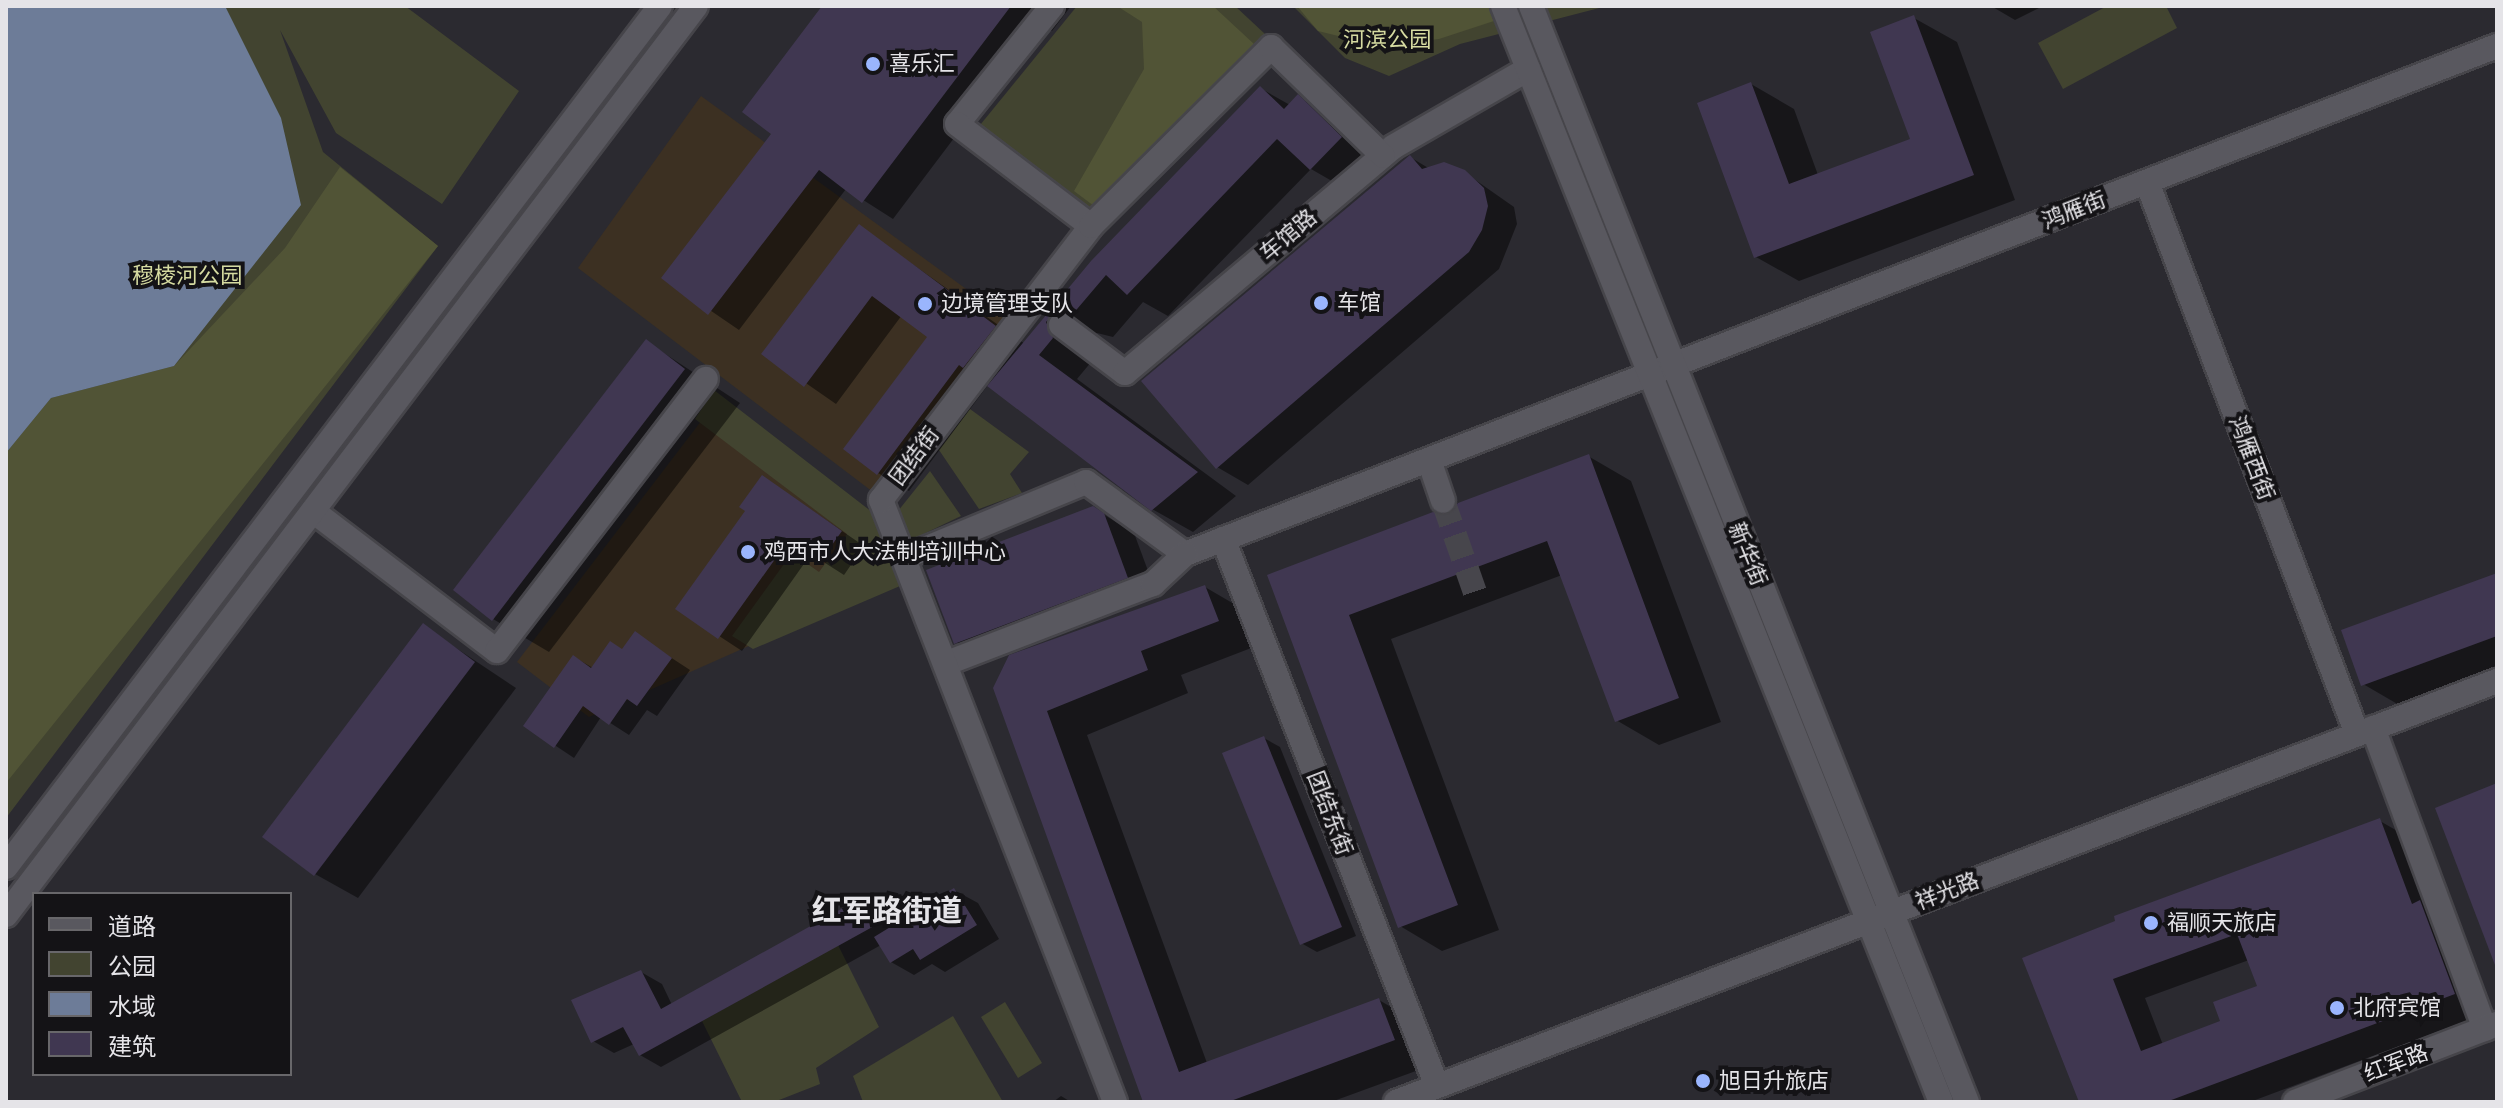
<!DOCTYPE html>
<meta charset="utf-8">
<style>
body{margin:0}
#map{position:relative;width:2503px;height:1108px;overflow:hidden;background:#2b2a30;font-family:"Roboto Condensed","Noto Sans SC",sans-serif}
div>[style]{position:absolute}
.commercial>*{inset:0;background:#3c3022}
.green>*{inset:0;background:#424430}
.forest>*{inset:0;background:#515436}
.water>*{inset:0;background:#6d7c98}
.shadow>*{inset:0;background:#0007}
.building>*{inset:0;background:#403751}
.street-tunnel>*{height:24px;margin-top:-12px;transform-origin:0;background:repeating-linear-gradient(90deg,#47464c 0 24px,transparent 0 36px)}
.roads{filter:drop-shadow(2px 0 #46454a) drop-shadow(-2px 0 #46454a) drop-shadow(0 2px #46454a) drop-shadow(0 -2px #46454a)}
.street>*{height:24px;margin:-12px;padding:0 12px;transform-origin:12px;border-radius:12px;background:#59585f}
.secondary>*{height:24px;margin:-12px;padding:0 12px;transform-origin:12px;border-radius:12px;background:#59585f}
.dots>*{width:22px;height:22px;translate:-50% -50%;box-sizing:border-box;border:4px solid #141316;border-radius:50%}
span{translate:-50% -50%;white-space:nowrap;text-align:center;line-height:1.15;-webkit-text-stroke:8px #141316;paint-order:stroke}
.park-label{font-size:22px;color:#d6dba1}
.poi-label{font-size:22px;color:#e5e4e8}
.left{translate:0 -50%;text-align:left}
.street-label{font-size:22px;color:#e5e4e8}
.district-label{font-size:30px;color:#e5e4e8;font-weight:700}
.frame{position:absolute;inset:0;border:8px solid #e5e4e8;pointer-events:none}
.legend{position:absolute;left:32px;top:892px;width:260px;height:184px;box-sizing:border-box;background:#141316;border:2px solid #68676a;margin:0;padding:10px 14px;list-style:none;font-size:24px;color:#e5e4e8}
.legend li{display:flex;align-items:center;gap:16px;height:40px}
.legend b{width:40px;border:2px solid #68676a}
</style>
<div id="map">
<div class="commercial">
<div style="clip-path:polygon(701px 96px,1006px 318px,873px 492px,578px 268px)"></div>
<div style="clip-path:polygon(718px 399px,862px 516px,886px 585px,589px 717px,517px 662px)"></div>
</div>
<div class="green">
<div style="clip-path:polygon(6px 6px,405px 6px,519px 91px,442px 204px,336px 133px,280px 30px,323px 152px,438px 246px,6px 818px)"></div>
<div style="clip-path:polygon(1077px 6px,1235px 6px,1265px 34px,1088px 213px,976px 130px)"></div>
<div style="clip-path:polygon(1293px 6px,1607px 6px,1460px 44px,1389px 76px,1345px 58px)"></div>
<div style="clip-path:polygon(2107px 6px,2166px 6px,2177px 28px,2063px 89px,2038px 43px)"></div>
<div style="clip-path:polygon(714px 390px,872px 512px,900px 586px,753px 649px,732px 636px,792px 553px,819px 572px,847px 534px,695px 419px)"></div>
<div style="clip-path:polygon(970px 409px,1029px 452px,1010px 474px,1022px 493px,979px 509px,939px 450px)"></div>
<div style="clip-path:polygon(930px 471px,961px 516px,911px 540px,898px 511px)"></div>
<div style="clip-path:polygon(838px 945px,879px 1027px,816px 1068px,820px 1084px,774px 1102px,742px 1102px,702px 1021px)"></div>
<div style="clip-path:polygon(1005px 1002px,1042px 1063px,1018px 1078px,981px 1017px)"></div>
<div style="clip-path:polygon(953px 1016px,1003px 1102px,863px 1102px,853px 1076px)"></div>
</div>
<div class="forest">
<div style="clip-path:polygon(1117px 6px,1213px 6px,1254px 44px,1094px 206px,1074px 191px,1144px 69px,1142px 22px)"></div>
<div style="clip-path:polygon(1297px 6px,1489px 6px,1497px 20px,1439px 39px,1379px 46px,1318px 31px)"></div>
<div style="clip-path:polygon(340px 167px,438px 246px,6px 783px,6px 453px,51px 398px,174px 366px,285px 248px)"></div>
</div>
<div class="water">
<div style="clip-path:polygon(6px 6px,225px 6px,281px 118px,301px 205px,174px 366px,51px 398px,6px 453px)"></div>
</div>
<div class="shadow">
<div style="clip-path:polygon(825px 6px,1071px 6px,1052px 31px,1040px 24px,893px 219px,846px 189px,739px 330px,663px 278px,773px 134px)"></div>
<div style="clip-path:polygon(1991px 6px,2043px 6px,2015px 20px)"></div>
<div style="clip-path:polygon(1914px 18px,1957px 42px,2015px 200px,1799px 281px,1756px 257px,1751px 84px,1794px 109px,1818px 175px,1912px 140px)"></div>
<div style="clip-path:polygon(1260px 88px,1290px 105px,1298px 97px,1338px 120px,1381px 161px,1351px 192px,1311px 169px,1168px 316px,1143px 302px,1113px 337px,1097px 333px,1086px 346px,1092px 361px,1077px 379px,1236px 496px,1193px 532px,1152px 509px,988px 385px,909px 491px,878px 473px,930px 336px,902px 315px,836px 404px,764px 354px,860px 227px,1025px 344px)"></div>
<div style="clip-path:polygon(1410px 157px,1430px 169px,1464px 172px,1514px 207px,1517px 224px,1499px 269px,1248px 485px,1217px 467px,1144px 381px)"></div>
<div style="clip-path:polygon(647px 342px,740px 403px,549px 652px,493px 619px)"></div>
<div style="clip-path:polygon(1588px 456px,1631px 481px,1721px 722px,1659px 745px,1616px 720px,1562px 575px,1391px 639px,1499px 930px,1442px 951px,1400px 926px,1269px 576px,1449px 517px)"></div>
<div style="clip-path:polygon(763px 477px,864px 546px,844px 575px,811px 554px,742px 651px,678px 609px,748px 510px)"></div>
<div style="clip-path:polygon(1093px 508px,1134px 533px,1157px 595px,986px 660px,956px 642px)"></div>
<div style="clip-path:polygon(2497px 575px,2497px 676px,2406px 709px,2363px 684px)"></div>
<div style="clip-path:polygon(1205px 587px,1246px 611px,1259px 645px,1181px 675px,1188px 693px,1087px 735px,1207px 1063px,1379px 1000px,1420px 1024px,1435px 1064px,1331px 1102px,1145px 1102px,995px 689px)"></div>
<div style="clip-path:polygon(423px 626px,516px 688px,358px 898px,315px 874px)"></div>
<div style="clip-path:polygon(635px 634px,690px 670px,657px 716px,647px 710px,629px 735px,601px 717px,574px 758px,526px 726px,574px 657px,593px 668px,623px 651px)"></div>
<div style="clip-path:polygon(1264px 738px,1280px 747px,1356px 936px,1317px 952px,1301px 943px)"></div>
<div style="clip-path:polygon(evenodd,2380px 821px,2413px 840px,2487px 1013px,2250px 1102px,2081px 1102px,2025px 959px,2380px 821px,2249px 960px,2259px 987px,2223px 1023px,2163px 1045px,2145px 998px,2249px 960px)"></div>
<div style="clip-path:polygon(954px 890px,978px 903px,999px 939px,945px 972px,932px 964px,914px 975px,891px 962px,881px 945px,661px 1067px,640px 1055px,634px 1044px,614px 1053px,593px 1041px,641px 972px,662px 984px,672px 1005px,861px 901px,882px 913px,891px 929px)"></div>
<div style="clip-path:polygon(1061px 1096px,1071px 1102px,1053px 1102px)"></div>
</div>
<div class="building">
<div style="clip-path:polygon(822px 6px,1011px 6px,862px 203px,819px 170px,708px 315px,661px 278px,771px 134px,742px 112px)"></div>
<div style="clip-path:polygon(1914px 15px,1974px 175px,1754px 258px,1697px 103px,1751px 82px,1789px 184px,1910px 139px,1870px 32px)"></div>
<div style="clip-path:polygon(1260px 86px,1284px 109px,1298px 94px,1342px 137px,1310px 170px,1277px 139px,1127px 295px,1106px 275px,1072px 315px,1056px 311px,1046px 322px,1053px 338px,1039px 355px,1198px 472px,1151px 511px,987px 386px,1091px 261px)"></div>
<div style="clip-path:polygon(1410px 155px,1422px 169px,1444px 162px,1465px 170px,1484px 188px,1488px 206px,1482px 230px,1469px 252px,1216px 469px,1141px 381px)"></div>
<div style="clip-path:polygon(859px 224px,996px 326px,963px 368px,959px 365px,877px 475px,843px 449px,927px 337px,872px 296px,804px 387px,761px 354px)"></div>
<div style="clip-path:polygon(646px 339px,685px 369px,492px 621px,453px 590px)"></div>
<div style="clip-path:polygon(1589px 454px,1679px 698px,1615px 722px,1547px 541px,1349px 615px,1458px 905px,1398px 928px,1267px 575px,1433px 512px,1449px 515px,1458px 503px)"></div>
<div style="clip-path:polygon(762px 475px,842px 531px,819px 563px,788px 541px,718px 639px,675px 609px,745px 511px,739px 507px)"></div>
<div style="clip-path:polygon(1093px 506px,1104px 513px,1128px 578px,954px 644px,926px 570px)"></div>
<div style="clip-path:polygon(2497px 573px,2497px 636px,2361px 686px,2341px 630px)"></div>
<div style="clip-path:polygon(1205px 585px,1219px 621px,1141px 651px,1148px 670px,1047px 711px,1179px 1072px,1379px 998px,1395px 1040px,1228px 1102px,1143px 1102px,993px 688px,1009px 655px)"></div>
<div style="clip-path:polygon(423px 623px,475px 662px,314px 876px,262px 837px)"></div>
<div style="clip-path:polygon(635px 631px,672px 658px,637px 706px,627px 699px,609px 725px,583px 706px,554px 748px,523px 726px,573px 655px,591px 668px,610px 641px,622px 649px)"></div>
<div style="clip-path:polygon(1264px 736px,1342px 927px,1300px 945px,1222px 753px)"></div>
<div style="clip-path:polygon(2497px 783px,2497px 964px,2495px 965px,2435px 808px)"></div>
<div style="clip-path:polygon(evenodd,2380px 818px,2412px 904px,2420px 900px,2455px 994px,2166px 1102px,2079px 1102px,2022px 958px,2115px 921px,2114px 916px,2380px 818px,2237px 934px,2257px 986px,2213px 1002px,2220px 1021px,2141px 1051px,2113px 979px,2237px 934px)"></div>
<div style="clip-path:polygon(954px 888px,977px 925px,920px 960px,913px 949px,890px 963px,874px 937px)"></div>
<div style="clip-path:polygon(861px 898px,876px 925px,639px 1056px,623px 1027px,591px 1043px,571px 1000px,641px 970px,661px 1009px)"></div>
</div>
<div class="street-tunnel">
<div style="left:1443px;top:501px;width:106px;rotate:70.7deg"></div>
</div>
<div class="roads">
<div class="street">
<div style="left:1052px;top:6px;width:151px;rotate:128.8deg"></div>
<div style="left:957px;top:124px;width:168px;rotate:37.3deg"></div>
<div style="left:2147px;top:182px;width:591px;rotate:69.17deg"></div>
<div style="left:1061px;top:325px;width:80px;rotate:36.9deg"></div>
<div style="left:1125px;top:373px;width:351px;rotate:-40.1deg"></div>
<div style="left:1393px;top:147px;width:156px;rotate:-30deg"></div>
<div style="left:1429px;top:460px;width:43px;rotate:71.1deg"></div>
<div style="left:313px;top:511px;width:231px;rotate:37.3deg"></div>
<div style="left:497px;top:651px;width:343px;rotate:-52.5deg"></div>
<div style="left:1223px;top:539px;width:587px;rotate:68.63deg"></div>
<div style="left:905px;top:557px;width:196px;rotate:-22.5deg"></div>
<div style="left:1086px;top:482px;width:122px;rotate:36deg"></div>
<div style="left:1185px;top:554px;width:1407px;rotate:-21.17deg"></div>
<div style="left:947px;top:663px;width:221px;rotate:-21deg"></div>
<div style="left:1153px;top:584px;width:44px;rotate:-43.2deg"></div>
<div style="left:2373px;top:728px;width:321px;rotate:69.6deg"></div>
<div style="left:1115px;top:1102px;width:646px;rotate:-111.24deg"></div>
<div style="left:881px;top:500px;width:345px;rotate:-52.5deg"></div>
<div style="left:1091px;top:226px;width:254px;rotate:-44.8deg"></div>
<div style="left:1271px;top:47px;width:156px;rotate:44.2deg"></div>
<div style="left:2295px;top:1102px;width:217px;rotate:-21.1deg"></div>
</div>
<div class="secondary">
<div style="left:1503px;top:6px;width:1180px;rotate:68.22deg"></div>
<div style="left:1531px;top:6px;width:1180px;rotate:68.31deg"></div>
<div style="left:6px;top:867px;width:1081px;rotate:-52.78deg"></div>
<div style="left:6px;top:915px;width:1141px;rotate:-52.8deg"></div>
<div style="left:1396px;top:1102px;width:1179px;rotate:-20.93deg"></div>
</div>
</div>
<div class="dots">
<div style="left:873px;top:64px;background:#9ab5fd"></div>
<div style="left:1321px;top:303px;background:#9ab5fd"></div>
<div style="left:925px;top:304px;background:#9ab5fd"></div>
<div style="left:748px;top:552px;background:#9ab5fd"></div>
<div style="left:2151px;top:923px;background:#9ab5fd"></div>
<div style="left:2337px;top:1008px;background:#9ab5fd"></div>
<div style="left:1703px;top:1081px;background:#9ab5fd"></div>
</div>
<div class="park-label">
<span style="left:1387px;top:40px">河滨公园</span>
<span style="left:187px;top:276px">穆棱河公园</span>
</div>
<div class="poi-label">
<span class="left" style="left:889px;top:64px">喜乐汇</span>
<span class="left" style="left:1337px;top:303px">车馆</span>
<span class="left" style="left:941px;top:304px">边境管理支队</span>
<span class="left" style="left:764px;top:552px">鸡西市人大法制培训中心</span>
<span class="left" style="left:2167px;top:923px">福顺天旅店</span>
<span class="left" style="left:2353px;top:1008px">北府宾馆</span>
<span class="left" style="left:1719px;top:1081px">旭日升旅店</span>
</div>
<div class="street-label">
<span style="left:2074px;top:210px;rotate:-21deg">鸿雁街</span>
<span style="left:1288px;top:235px;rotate:-40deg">车馆路</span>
<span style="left:914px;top:456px;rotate:-53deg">团结街</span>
<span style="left:2252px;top:458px;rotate:69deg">鸿雁西街</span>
<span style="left:1748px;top:554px;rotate:68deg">新华街</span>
<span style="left:1330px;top:813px;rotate:69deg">团结东街</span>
<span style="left:1947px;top:891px;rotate:-21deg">祥光路</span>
<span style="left:2396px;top:1063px;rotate:-21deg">红军路</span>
</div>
<div class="district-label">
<span style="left:887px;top:911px">红军路街道</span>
</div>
<div class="frame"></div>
<ul class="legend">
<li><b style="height:10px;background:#59585f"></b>道路</li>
<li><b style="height:22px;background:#424430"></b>公园</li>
<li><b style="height:22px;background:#6d7c98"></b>水域</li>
<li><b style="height:22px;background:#403751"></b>建筑</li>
</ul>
</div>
